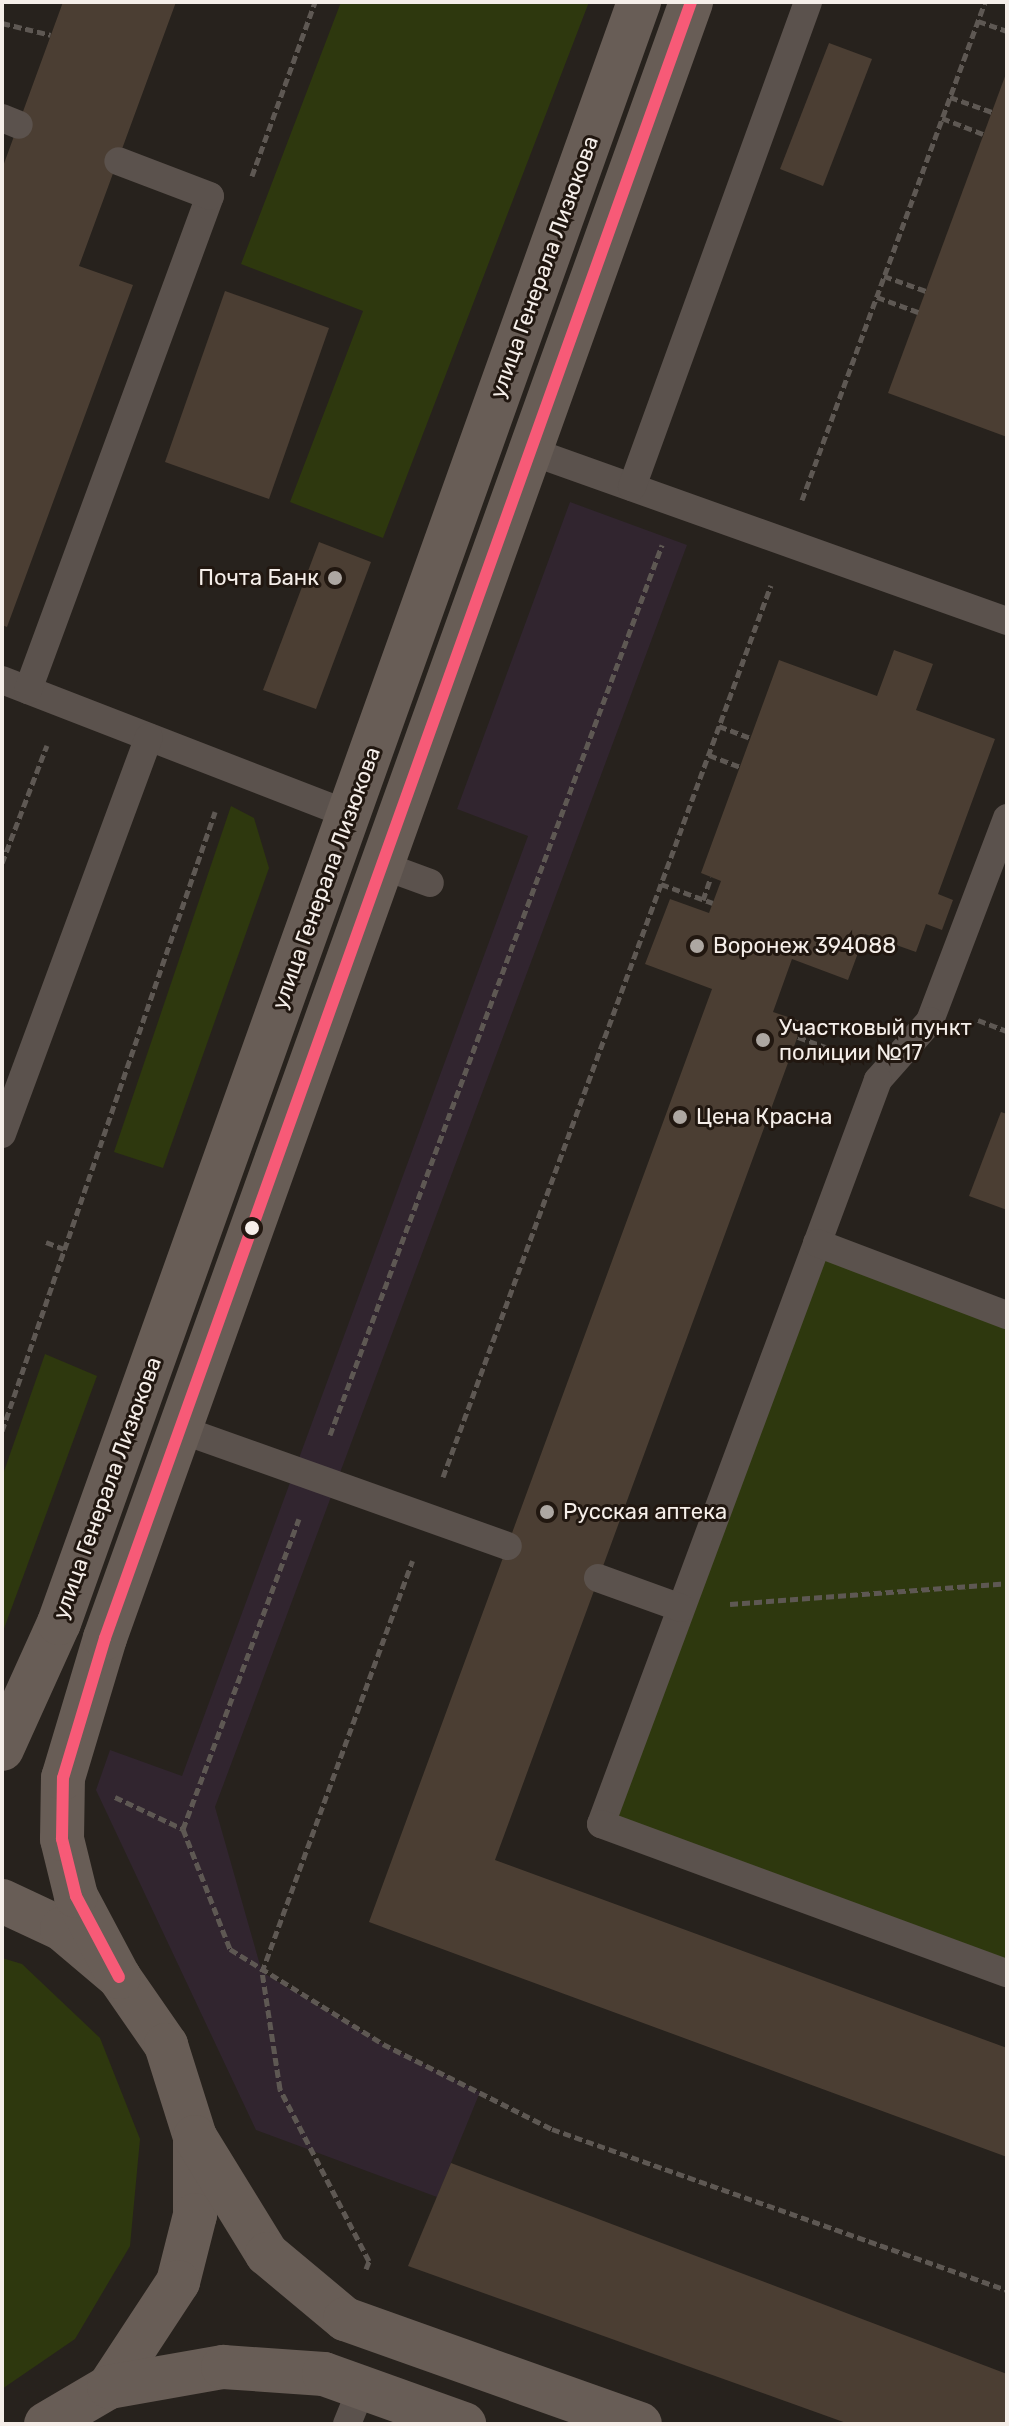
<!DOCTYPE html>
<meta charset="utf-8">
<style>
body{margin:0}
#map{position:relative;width:1009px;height:2426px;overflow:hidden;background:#27221d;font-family:Rubik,sans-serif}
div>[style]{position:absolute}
.commercial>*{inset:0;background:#31252f}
.green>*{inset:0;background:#2e380e}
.building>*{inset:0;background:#4b3e33}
.path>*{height:5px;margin-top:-2.5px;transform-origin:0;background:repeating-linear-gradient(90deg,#5e5853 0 8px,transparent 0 12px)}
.lane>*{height:28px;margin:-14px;padding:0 14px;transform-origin:14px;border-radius:14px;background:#5b524d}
.secondary>*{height:44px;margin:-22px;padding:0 22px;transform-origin:22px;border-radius:22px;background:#685d56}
.bus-1>*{height:12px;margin:-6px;padding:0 6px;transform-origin:6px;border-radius:6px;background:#f75a77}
.dots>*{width:22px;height:22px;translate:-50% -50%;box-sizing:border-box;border:4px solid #211710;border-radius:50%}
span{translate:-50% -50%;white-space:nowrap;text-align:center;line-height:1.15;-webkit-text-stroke:6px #211710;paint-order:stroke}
.street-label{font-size:22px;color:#f5eee9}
.poi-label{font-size:22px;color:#f5eee9}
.right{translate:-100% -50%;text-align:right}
.left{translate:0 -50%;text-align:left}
.frame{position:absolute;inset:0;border:4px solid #f5eee9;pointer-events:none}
</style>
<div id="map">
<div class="commercial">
<div style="clip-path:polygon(570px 502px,687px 545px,215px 1807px,262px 1972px,383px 2044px,480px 2092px,437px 2197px,256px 2130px,96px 1790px,110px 1750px,182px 1776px,528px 836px,457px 809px)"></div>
</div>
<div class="green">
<div style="clip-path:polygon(341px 2px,589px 2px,383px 538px,290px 502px,363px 311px,241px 264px)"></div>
<div style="clip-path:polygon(231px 806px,254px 818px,269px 868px,163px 1168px,114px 1152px)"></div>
<div style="clip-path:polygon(817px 1243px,1007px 1315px,1007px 1973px,601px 1824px)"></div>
<div style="clip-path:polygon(45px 1354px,97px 1376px,2px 1634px,2px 1477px)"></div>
<div style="clip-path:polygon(2px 1958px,22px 1964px,100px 2038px,140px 2139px,130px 2246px,75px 2339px,2px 2389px)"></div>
</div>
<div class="building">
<div style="clip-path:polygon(63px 2px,176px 2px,79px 266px,133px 285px,7px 627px,2px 625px,2px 169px)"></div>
<div style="clip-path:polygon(829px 43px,872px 59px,823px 186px,780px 169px)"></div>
<div style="clip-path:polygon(1007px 71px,1007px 437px,888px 393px)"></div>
<div style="clip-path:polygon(225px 291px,329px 328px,269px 499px,165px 462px)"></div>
<div style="clip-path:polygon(319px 542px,371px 562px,316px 709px,263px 690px)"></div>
<div style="clip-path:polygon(894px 650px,933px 664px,916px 710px,995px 739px,938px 894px,953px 900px,942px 930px,926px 924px,916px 952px,865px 934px,848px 980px,792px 959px,773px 1012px,803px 1022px,495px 1860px,1007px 2048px,1007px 2157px,369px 1922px,712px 989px,645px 964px,670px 899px,709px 913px,721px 881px,701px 873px,779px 660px,877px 696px)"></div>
<div style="clip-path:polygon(1001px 1112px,1007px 1114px,1007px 1210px,969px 1196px)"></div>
<div style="clip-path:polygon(451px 2163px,1007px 2374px,1007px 2424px,849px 2424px,408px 2266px)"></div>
</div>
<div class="path">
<div style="left:978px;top:21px;width:31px;rotate:19deg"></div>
<div style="left:2px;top:23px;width:50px;rotate:13.8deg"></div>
<div style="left:950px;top:97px;width:45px;rotate:19.7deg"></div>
<div style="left:942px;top:118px;width:44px;rotate:21.3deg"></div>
<div style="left:252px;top:176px;width:185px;rotate:-70.1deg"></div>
<div style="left:884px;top:276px;width:45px;rotate:19.7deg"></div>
<div style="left:877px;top:297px;width:44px;rotate:20.1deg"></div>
<div style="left:802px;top:500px;width:531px;rotate:-69.82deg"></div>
<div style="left:719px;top:726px;width:34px;rotate:21deg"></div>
<div style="left:709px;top:755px;width:34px;rotate:21deg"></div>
<div style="left:2px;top:863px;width:126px;rotate:-69.1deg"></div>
<div style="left:661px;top:884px;width:55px;rotate:20.1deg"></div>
<div style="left:703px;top:900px;width:24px;rotate:-71deg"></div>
<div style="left:978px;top:1020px;width:31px;rotate:21deg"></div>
<div style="left:798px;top:1037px;width:47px;rotate:20deg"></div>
<div style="left:46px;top:1242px;width:19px;rotate:21deg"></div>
<div style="left:2px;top:1431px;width:655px;rotate:-71.01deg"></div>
<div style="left:330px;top:1435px;width:950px;rotate:-69.54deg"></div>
<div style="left:443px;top:1477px;width:950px;rotate:-69.81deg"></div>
<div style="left:730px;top:1604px;width:278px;rotate:-4.3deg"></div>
<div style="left:115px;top:1797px;width:75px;rotate:25.2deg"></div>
<div style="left:183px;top:1829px;width:129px;rotate:68.6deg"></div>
<div style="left:230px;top:1949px;width:180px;rotate:31.8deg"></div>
<div style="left:383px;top:2044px;width:189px;rotate:26.7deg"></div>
<div style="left:552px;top:2129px;width:483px;rotate:19.5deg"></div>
<div style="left:183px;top:1829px;width:331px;rotate:-69.5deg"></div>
<div style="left:366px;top:2269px;width:9px;rotate:-69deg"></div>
<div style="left:369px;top:2261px;width:194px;rotate:-117.4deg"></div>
<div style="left:280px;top:2089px;width:118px;rotate:-98.7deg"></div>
<div style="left:262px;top:1972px;width:438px;rotate:-69.9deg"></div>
</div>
<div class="lane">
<div style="left:2px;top:118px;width:18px;rotate:22deg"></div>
<div style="left:530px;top:451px;width:506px;rotate:19.62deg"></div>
<div style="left:632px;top:487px;width:516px;rotate:-70.05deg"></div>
<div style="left:2px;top:680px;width:371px;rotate:21.2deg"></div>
<div style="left:28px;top:690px;width:526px;rotate:-69.78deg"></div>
<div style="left:210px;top:196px;width:98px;rotate:-159.2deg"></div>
<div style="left:1007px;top:818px;width:217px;rotate:110.8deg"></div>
<div style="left:930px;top:1021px;width:79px;rotate:131.4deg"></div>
<div style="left:878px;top:1080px;width:794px;rotate:110.42deg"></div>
<div style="left:601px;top:1824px;width:432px;rotate:20.2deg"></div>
<div style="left:381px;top:865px;width:52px;rotate:20.2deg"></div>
<div style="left:2px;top:1134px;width:423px;rotate:-69.7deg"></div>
<div style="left:817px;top:1243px;width:203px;rotate:20.8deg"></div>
<div style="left:179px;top:1429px;width:349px;rotate:19.6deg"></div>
<div style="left:598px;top:1578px;width:88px;rotate:19.9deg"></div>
<div style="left:347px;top:2424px;width:40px;rotate:-68deg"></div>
</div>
<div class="secondary">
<div style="left:2px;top:1749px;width:138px;rotate:-65.7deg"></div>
<div style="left:59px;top:1623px;width:1722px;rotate:-70.31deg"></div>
<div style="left:2px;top:1901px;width:66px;rotate:25deg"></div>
<div style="left:62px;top:1929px;width:75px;rotate:40.1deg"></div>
<div style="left:119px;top:1977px;width:83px;rotate:55.3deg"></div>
<div style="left:166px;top:2045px;width:96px;rotate:72.5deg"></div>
<div style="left:195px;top:2137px;width:78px;rotate:90deg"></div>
<div style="left:195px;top:2215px;width:69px;rotate:104.2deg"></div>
<div style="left:178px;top:2282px;width:126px;rotate:123.3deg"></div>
<div style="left:109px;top:2387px;width:73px;rotate:149.6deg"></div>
<div style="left:119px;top:1977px;width:92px;rotate:-118deg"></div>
<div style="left:76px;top:1896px;width:59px;rotate:-103.8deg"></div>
<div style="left:62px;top:1839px;width:61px;rotate:-89.1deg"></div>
<div style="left:63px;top:1778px;width:146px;rotate:-73.3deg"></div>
<div style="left:105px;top:1638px;width:1738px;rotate:-70.29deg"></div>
<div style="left:195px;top:2137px;width:137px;rotate:58.4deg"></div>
<div style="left:267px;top:2254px;width:102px;rotate:39.8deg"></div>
<div style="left:345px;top:2319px;width:313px;rotate:19.6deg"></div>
<div style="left:109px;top:2387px;width:116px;rotate:-10deg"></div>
<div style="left:223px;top:2367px;width:101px;rotate:4deg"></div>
<div style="left:324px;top:2374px;width:149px;rotate:19.7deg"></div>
</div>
<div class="bus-1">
<div style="left:119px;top:1977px;width:92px;rotate:-118deg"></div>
<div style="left:76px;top:1896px;width:59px;rotate:-103.8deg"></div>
<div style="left:62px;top:1839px;width:61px;rotate:-89.1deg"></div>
<div style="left:63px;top:1778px;width:146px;rotate:-73.3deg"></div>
<div style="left:105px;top:1638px;width:1738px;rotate:-70.29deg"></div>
</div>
<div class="dots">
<div style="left:335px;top:578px;background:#ada7a2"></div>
<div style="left:697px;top:946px;background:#ada7a2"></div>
<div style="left:763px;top:1040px;background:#ada7a2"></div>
<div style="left:680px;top:1117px;background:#ada7a2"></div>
<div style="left:252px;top:1228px;background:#f5eee9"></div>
<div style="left:547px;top:1512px;background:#ada7a2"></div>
</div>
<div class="street-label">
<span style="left:544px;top:267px;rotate:-70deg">улица Генерала Лизюкова</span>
<span style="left:326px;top:878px;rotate:-70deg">улица Генерала Лизюкова</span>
<span style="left:107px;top:1488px;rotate:-70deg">улица Генерала Лизюкова</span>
</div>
<div class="poi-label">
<span class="right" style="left:319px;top:578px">Почта Банк</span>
<span class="left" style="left:713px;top:946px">Воронеж 394088</span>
<span class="left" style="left:779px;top:1040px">Участковый пункт<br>полиции №17</span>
<span class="left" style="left:696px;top:1117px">Цена Красна</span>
<span class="left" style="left:563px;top:1512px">Русская аптека</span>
</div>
<div class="frame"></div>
</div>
